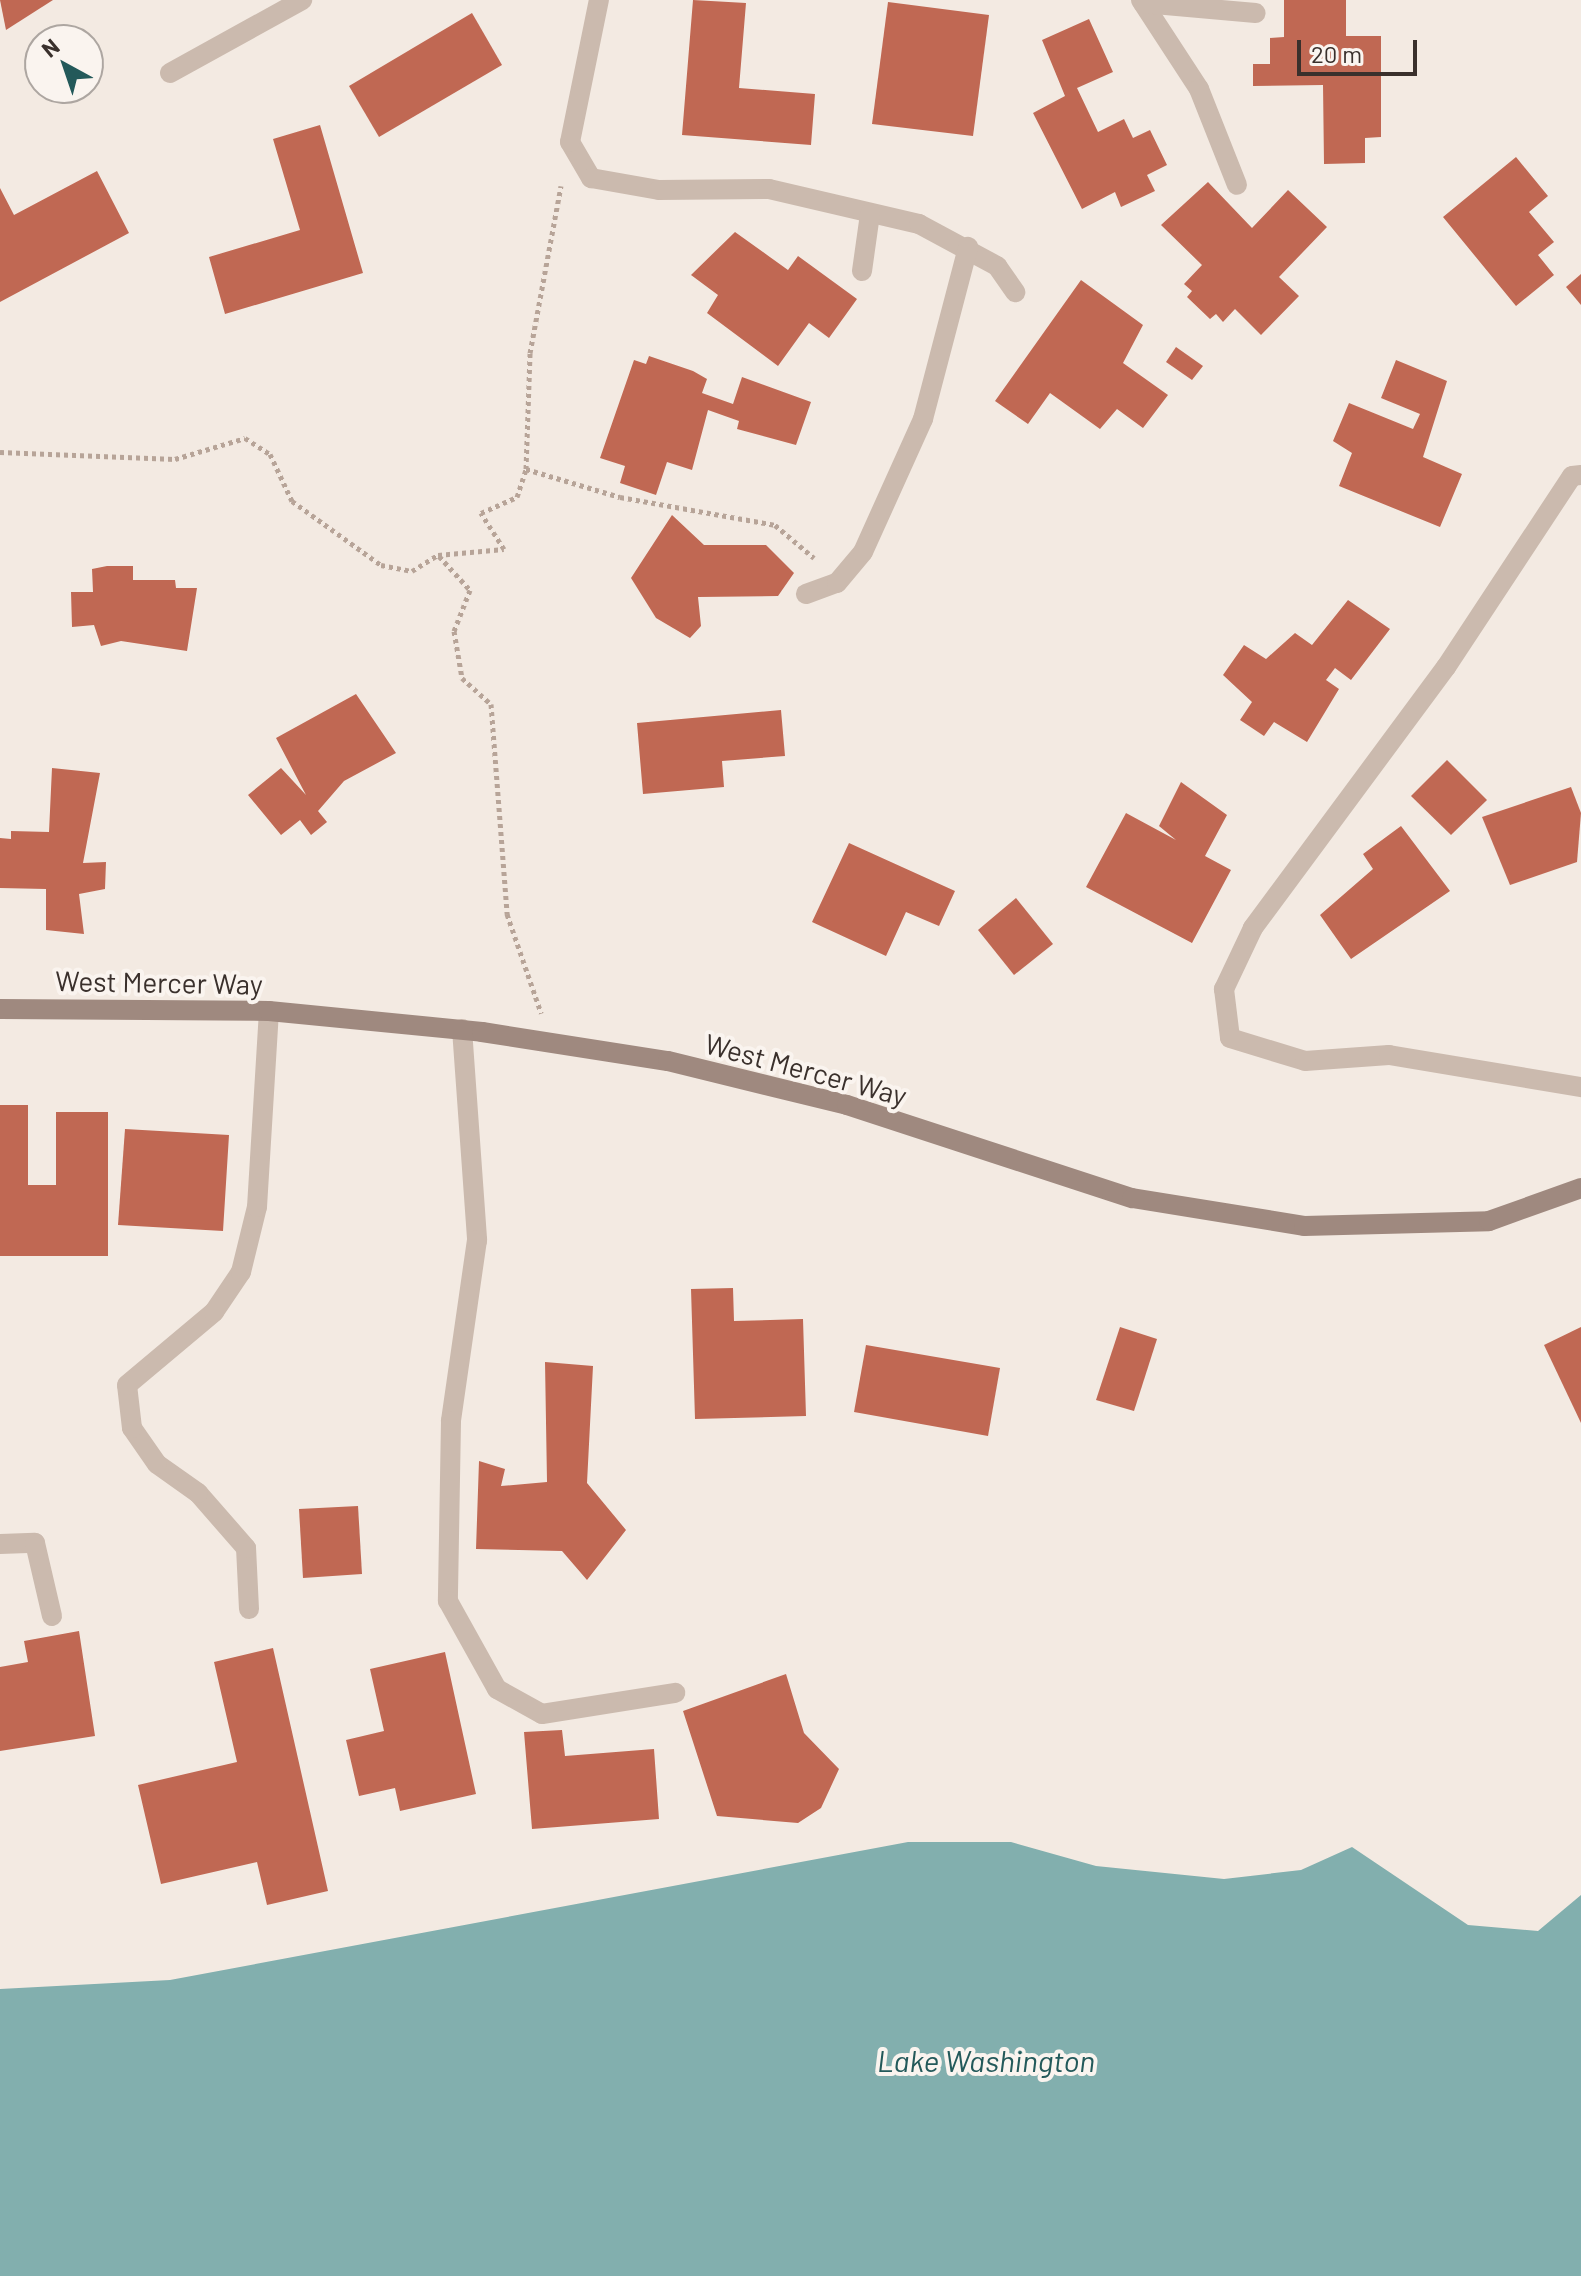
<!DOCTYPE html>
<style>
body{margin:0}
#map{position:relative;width:1581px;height:2276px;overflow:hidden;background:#f3eae2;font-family:Barlow,sans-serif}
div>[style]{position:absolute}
.water>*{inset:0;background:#82afae}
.building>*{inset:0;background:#c06853}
.path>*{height:5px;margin-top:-2.5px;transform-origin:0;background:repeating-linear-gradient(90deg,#b7a498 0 4px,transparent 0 8px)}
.lane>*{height:20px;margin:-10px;padding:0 10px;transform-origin:10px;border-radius:10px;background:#cbbaae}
.street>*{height:20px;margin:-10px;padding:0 10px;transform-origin:10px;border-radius:10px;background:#cbbaae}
.secondary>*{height:20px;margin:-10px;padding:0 10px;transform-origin:10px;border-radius:10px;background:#9f897f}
span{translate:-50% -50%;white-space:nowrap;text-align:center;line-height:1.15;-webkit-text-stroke:8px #faf4ef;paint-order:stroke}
.street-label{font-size:28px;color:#3a302c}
.water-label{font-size:30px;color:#23595a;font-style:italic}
.north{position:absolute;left:24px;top:24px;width:80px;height:80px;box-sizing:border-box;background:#faf4ef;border:2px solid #ada6a1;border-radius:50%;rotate:320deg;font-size:22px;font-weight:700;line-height:32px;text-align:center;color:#3a302c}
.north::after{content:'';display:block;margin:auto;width:28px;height:36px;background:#23595a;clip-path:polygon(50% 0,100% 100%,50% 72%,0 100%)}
.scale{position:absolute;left:1297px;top:40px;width:120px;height:36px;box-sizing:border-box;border:4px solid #3a302c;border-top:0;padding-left:10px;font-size:24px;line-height:28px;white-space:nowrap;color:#3a302c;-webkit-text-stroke:6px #faf4ef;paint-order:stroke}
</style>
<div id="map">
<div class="water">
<div style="clip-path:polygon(908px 1842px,1011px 1842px,1096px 1866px,1224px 1879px,1301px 1870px,1352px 1847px,1468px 1925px,1538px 1931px,1581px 1895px,1581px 2276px,0 2276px,0 1989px,170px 1980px)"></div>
</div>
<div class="building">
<div style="clip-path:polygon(0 0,53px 0,6px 30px)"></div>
<div style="clip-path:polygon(693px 0,746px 3px,739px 88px,815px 94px,811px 145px,682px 135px)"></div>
<div style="clip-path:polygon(1284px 0,1346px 0,1346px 36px,1381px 36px,1381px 137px,1365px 138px,1365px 163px,1324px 164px,1323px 85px,1253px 86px,1253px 64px,1270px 64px,1270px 38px,1284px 37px)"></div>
<div style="clip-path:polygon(888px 2px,989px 15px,973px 136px,872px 124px)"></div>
<div style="clip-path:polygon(472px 13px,502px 65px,379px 137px,349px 86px)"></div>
<div style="clip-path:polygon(1089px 19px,1113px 72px,1077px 88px,1098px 132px,1124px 119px,1133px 138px,1150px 130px,1167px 165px,1147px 175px,1155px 191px,1121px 207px,1115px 192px,1082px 209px,1033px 113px,1065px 96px,1042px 40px)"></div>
<div style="clip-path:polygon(320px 125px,363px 273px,225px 314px,209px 257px,300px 230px,273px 139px)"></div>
<div style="clip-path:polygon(1516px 157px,1548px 196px,1529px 212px,1554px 242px,1538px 255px,1554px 275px,1516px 306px,1443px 217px)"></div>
<div style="clip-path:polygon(97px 171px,129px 233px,0 302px,0 188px,14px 215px)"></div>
<div style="clip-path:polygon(1208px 182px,1252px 228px,1288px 190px,1327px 227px,1279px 277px,1299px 296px,1261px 335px,1235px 309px,1223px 322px,1216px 314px,1210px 319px,1187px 297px,1192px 291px,1184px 284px,1202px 265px,1161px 225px)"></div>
<div style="clip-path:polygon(735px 232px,788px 270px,798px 256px,857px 299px,829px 338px,809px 323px,778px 366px,707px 313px,718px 295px,691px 275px)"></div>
<div style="clip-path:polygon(1581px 274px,1581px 305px,1566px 287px)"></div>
<div style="clip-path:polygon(1081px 280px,1143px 325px,1123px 363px,1168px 395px,1143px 428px,1117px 409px,1100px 429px,1050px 393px,1028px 424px,995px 401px)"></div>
<div style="clip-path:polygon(1176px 347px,1203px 366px,1192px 380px,1166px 362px)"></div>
<div style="clip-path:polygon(649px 356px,693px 371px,707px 379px,702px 393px,733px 404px,742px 377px,811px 402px,796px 445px,737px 429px,739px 421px,708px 410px,692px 470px,667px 462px,656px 495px,620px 483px,625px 466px,600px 458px,634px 360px,646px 364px)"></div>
<div style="clip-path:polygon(1396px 360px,1447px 381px,1423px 457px,1462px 474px,1440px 527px,1339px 486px,1352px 453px,1333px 441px,1349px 403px,1413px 429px,1420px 414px,1381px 398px)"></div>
<div style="clip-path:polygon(672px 515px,704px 545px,766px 545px,794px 573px,778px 596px,698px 597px,701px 626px,690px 638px,656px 618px,631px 578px)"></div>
<div style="clip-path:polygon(107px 566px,133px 566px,133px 580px,175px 580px,176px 588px,197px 588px,187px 651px,121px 641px,101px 646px,94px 625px,72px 627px,71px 592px,93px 592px,92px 569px)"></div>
<div style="clip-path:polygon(1348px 600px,1390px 629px,1351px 680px,1335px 668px,1326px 680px,1339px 689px,1307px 742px,1274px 722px,1264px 736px,1240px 720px,1252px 702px,1223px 675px,1244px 645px,1266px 659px,1295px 633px,1312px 645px)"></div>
<div style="clip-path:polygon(356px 694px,396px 753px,344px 781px,318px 811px,327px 822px,311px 835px,300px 820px,281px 835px,248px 795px,281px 768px,306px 795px,276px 738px)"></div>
<div style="clip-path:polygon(781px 710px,785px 756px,722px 761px,724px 787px,643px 794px,637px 723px)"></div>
<div style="clip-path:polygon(1447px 760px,1487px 800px,1451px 835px,1411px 796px)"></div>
<div style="clip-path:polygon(52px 768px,100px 773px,83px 863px,106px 862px,105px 889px,79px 894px,84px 934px,46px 930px,46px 889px,0 888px,0 838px,11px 839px,11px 831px,49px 832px)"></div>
<div style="clip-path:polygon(1181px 782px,1227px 815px,1205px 856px,1231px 870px,1192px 943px,1086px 887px,1126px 813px,1176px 840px,1159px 826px)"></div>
<div style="clip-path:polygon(1571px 787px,1581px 813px,1577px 862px,1510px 885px,1482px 817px)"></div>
<div style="clip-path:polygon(1401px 826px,1450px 891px,1351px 959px,1320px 915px,1373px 869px,1363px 854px)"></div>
<div style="clip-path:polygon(849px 843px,955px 891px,939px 926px,906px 912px,886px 956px,812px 922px)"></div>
<div style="clip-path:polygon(1016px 898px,1053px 944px,1014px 975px,978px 930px)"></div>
<div style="clip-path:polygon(0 1105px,28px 1105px,28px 1185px,56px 1185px,56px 1112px,108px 1112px,108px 1256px,0 1256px)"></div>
<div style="clip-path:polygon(125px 1129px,229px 1135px,223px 1231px,118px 1225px)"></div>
<div style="clip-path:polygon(733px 1288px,734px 1321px,803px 1319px,806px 1416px,695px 1419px,691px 1289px)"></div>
<div style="clip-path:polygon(1120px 1327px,1157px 1339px,1134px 1411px,1096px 1400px)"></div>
<div style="clip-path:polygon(1581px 1327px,1581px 1423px,1544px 1345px)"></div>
<div style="clip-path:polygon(866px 1345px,1000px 1368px,988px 1436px,854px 1412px)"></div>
<div style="clip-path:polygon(545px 1362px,593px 1366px,587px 1483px,626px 1530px,587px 1580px,562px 1551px,476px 1549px,479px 1461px,505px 1469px,501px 1486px,547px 1482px)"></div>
<div style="clip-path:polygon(358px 1506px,362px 1574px,303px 1578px,299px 1509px)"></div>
<div style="clip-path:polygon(79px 1631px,95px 1736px,0 1751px,0 1667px,28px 1662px,24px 1641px)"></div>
<div style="clip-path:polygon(273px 1648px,328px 1891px,267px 1905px,257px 1862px,161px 1884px,138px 1785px,237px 1762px,214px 1662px)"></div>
<div style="clip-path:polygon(445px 1652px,476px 1794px,400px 1811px,395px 1788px,359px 1796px,346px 1740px,384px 1731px,370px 1669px)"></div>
<div style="clip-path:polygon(786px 1674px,804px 1733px,839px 1769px,821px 1808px,798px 1823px,717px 1816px,683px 1711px)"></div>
<div style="clip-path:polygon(562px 1730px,565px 1756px,654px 1749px,659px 1819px,532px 1829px,524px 1732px)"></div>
</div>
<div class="path">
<div style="left:0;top:452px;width:175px;rotate:2.3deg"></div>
<div style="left:175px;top:459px;width:73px;rotate:-16.7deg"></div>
<div style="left:245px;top:438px;width:30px;rotate:33deg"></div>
<div style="left:270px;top:454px;width:52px;rotate:64.9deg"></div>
<div style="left:292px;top:501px;width:110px;rotate:35.7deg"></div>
<div style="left:381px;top:565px;width:32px;rotate:11deg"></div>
<div style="left:412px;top:571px;width:31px;rotate:-32deg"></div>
<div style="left:438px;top:555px;width:66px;rotate:-5.2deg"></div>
<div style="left:504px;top:549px;width:43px;rotate:-122.6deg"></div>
<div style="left:481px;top:513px;width:39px;rotate:-24deg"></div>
<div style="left:517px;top:497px;width:29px;rotate:-72deg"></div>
<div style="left:526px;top:469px;width:116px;rotate:-88deg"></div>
<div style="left:530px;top:353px;width:170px;rotate:-79.5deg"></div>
<div style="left:526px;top:469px;width:98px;rotate:16.6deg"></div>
<div style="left:620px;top:497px;width:158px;rotate:10.2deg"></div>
<div style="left:775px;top:525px;width:51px;rotate:40.2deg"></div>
<div style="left:439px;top:556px;width:46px;rotate:47.6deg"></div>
<div style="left:470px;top:590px;width:44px;rotate:111.3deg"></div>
<div style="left:454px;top:631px;width:48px;rotate:80.3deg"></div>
<div style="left:462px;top:678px;width:39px;rotate:42deg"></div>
<div style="left:491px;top:704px;width:211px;rotate:85.6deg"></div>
<div style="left:507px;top:914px;width:105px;rotate:71deg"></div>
</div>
<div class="lane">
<div style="left:1141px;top:0;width:106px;rotate:56.9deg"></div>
<div style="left:1199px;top:89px;width:103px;rotate:68.4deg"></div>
<div style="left:1143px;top:3px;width:113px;rotate:5.1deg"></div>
<div style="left:570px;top:142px;width:42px;rotate:59.7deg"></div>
<div style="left:591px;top:178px;width:69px;rotate:10deg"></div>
<div style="left:659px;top:190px;width:110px;rotate:-0.5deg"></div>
<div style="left:769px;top:189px;width:154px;rotate:13.1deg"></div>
<div style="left:919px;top:224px;width:89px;rotate:28.3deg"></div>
<div style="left:997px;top:266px;width:32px;rotate:55deg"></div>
<div style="left:862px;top:271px;width:58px;rotate:-82deg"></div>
<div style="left:1581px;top:475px;width:9px;rotate:174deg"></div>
<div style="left:1572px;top:476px;width:229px;rotate:123.4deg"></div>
<div style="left:1446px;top:667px;width:325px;rotate:126.5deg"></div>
<div style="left:1253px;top:928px;width:68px;rotate:115.4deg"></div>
<div style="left:1224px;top:989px;width:49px;rotate:83deg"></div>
<div style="left:1230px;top:1038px;width:78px;rotate:17deg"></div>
<div style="left:1305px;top:1061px;width:84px;rotate:-4.1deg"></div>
<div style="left:1389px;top:1055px;width:195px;rotate:9.5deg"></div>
<div style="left:806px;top:594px;width:33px;rotate:-20deg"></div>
<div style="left:837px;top:583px;width:40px;rotate:-50deg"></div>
<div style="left:863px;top:552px;width:146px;rotate:-65.7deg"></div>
<div style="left:923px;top:419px;width:178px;rotate:-75.3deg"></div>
<div style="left:462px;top:1029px;width:212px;rotate:85.9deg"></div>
<div style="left:477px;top:1240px;width:183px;rotate:98.2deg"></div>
<div style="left:451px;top:1421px;width:180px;rotate:91deg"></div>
<div style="left:448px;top:1601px;width:101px;rotate:60.9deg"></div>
<div style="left:497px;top:1689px;width:51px;rotate:29.1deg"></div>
<div style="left:542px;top:1714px;width:135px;rotate:-9deg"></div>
<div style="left:0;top:1544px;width:35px;rotate:-2deg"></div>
<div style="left:35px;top:1543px;width:75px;rotate:76.9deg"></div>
<div style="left:249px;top:1609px;width:61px;rotate:-92.8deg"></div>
<div style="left:246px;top:1548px;width:73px;rotate:-131.1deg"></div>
<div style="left:198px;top:1493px;width:50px;rotate:-144.7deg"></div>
<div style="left:157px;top:1464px;width:44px;rotate:-124.8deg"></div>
<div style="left:132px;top:1428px;width:43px;rotate:-96.6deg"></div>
<div style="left:127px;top:1385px;width:114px;rotate:-40deg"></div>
<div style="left:214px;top:1312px;width:48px;rotate:-56deg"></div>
<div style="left:241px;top:1272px;width:67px;rotate:-76.2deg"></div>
<div style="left:257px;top:1207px;width:196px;rotate:-86.5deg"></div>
</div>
<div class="street">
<div style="left:170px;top:73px;width:151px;rotate:-28.9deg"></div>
<div style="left:570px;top:142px;width:145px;rotate:-78.5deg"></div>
</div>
<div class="secondary">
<div style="left:0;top:1009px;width:269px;rotate:0.4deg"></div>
<div style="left:269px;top:1011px;width:214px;rotate:5.6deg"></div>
<div style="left:482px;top:1032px;width:188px;rotate:8.9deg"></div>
<div style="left:668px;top:1061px;width:184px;rotate:13.8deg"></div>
<div style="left:847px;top:1105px;width:300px;rotate:18.1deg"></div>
<div style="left:1132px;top:1198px;width:174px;rotate:9.2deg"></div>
<div style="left:1304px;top:1226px;width:185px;rotate:-1.5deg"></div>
<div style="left:1489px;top:1221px;width:98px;rotate:-19.7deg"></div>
</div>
<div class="street-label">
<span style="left:159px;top:982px;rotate:1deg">West Mercer Way</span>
<span style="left:806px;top:1069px;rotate:15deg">West Mercer Way</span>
</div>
<div class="water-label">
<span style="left:986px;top:2060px">Lake Washington</span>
</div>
<div class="north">N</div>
<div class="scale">20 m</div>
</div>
